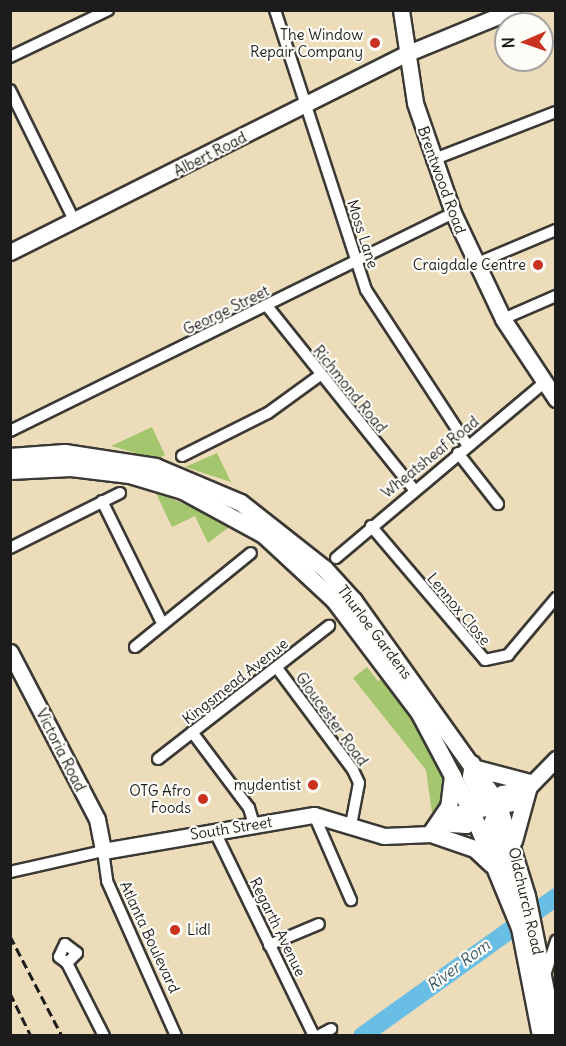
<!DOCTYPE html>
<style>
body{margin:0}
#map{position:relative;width:566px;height:1046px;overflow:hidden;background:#eddcb9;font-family:Delius,sans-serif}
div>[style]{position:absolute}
.green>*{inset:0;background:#a3c66f}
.river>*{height:18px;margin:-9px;padding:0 9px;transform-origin:9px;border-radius:9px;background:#69bee5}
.roads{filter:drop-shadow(2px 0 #3b3934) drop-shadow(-2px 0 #3b3934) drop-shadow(0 2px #3b3934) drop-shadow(0 -2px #3b3934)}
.street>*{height:10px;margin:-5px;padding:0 5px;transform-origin:5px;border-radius:5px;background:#fff}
.secondary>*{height:15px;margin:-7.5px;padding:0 7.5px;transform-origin:7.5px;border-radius:7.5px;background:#fff}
.primary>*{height:16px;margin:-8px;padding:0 8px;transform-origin:8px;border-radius:8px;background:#fff}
.rail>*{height:3px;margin-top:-1.5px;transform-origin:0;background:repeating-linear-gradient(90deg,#1c1c1c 0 9px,transparent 0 13.5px)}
.dots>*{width:16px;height:16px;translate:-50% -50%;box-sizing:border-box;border:3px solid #fdfcf7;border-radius:50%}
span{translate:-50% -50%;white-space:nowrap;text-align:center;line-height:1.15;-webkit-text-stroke:4.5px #fdfcf7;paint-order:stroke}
.poi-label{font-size:15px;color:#1c1c1c}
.right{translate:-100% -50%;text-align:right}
.left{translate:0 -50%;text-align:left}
.street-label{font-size:15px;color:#1c1c1c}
.water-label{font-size:16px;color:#3b5d6c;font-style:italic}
.frame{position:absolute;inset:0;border:12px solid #1c1c1c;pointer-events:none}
.north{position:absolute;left:494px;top:12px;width:60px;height:60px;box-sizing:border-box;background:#fdfcf7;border:2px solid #a3a29f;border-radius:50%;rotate:268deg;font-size:16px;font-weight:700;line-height:24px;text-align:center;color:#1c1c1c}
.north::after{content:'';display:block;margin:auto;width:21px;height:27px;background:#c8321e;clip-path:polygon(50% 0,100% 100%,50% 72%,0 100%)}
</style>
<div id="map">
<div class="green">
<div style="clip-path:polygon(152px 427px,165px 455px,157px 459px,111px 446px)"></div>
<div style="clip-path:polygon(217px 453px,231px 482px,185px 467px)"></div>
<div style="clip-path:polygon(155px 491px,204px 513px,229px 527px,208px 543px,195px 516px,172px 527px)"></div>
<div style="clip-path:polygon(367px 667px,378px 681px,385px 677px,424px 730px,447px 782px,441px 807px,432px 813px,426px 770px,353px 678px)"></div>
</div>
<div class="river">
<div style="left:362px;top:1036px;width:239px;rotate:-35.6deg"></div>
</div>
<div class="roads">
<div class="street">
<div style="left:275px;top:10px;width:294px;rotate:72deg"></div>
<div style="left:366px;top:290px;width:186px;rotate:56.8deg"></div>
<div style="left:10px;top:57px;width:109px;rotate:-25.6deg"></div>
<div style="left:10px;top:90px;width:145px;rotate:63.8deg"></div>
<div style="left:432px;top:160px;width:133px;rotate:-21.2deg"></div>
<div style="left:475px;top:264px;width:88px;rotate:-22.8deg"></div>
<div style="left:267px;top:306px;width:233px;rotate:51.3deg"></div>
<div style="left:503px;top:319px;width:58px;rotate:-23.5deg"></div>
<div style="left:10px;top:431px;width:494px;rotate:-26.2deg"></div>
<div style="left:458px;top:453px;width:65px;rotate:51.9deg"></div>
<div style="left:182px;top:456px;width:96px;rotate:-26.6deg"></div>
<div style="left:268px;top:413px;width:63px;rotate:-36deg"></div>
<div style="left:102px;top:501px;width:136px;rotate:63.8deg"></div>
<div style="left:371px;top:526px;width:176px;rotate:49.6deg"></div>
<div style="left:485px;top:660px;width:24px;rotate:-12deg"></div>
<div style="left:508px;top:655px;width:75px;rotate:-49.9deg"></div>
<div style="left:10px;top:548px;width:123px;rotate:-26.6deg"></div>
<div style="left:336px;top:558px;width:273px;rotate:-40.1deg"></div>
<div style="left:135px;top:647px;width:149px;rotate:-39deg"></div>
<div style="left:277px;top:668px;width:127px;rotate:53.3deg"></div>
<div style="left:353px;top:770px;width:14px;rotate:65deg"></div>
<div style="left:359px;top:783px;width:43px;rotate:100.8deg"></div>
<div style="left:192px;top:732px;width:95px;rotate:53.1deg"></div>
<div style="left:249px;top:808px;width:17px;rotate:73deg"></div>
<div style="left:158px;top:759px;width:217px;rotate:-37.9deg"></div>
<div style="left:314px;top:815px;width:93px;rotate:66.5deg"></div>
<div style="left:215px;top:832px;width:227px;rotate:64.1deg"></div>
<div style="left:10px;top:872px;width:95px;rotate:-12.7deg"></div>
<div style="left:103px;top:851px;width:30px;rotate:82deg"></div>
<div style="left:107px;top:881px;width:170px;rotate:66deg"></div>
<div style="left:269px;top:945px;width:54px;rotate:-22.8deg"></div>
<div style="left:67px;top:963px;width:14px;rotate:-45deg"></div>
<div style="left:77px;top:953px;width:15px;rotate:-143deg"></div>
<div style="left:65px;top:944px;width:14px;rotate:115deg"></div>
<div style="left:59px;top:957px;width:10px;rotate:37deg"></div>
<div style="left:67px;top:963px;width:82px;rotate:63.1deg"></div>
<div style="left:546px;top:972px;width:33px;rotate:-72deg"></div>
<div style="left:318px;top:1036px;width:15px;rotate:-28deg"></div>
</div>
<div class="secondary">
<div style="left:401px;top:10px;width:94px;rotate:81.4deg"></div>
<div style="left:415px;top:103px;width:116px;rotate:70.9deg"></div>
<div style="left:453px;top:213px;width:117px;rotate:64.7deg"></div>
<div style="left:503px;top:319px;width:96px;rotate:56.5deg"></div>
<div style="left:10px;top:252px;width:445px;rotate:-26.6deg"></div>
<div style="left:408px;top:53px;width:113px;rotate:-22.3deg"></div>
<div style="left:10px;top:652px;width:188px;rotate:62.5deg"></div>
<div style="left:97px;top:819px;width:33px;rotate:79deg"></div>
<div style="left:103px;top:851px;width:214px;rotate:-9.7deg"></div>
<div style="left:314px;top:815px;width:73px;rotate:16.7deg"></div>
<div style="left:384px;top:836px;width:47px;rotate:-2.4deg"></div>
<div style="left:431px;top:834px;width:36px;rotate:-36deg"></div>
<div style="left:460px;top:813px;width:54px;rotate:-10.7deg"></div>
<div style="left:513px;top:803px;width:62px;rotate:-45.7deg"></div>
<div style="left:450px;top:824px;width:16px;rotate:4deg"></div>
<div style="left:466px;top:825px;width:31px;rotate:-63deg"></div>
<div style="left:480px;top:797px;width:23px;rotate:-115deg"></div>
<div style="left:470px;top:776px;width:13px;rotate:-81deg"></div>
<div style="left:514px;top:903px;width:33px;rotate:-99deg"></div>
<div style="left:509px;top:870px;width:50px;rotate:-111deg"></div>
<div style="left:491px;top:823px;width:32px;rotate:-70deg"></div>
<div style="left:502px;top:793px;width:18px;rotate:-9deg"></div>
</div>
<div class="primary">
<div style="left:10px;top:457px;width:55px;rotate:-4.2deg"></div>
<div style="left:65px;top:453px;width:92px;rotate:8.7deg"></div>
<div style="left:156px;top:467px;width:92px;rotate:23deg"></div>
<div style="left:241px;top:503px;width:107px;rotate:38.2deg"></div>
<div style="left:325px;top:569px;width:43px;rotate:47.8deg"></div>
<div style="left:354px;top:601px;width:248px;rotate:54.5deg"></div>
<div style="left:498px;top:803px;width:97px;rotate:72.7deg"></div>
<div style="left:527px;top:896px;width:143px;rotate:78.7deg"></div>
<div style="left:10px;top:471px;width:61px;rotate:-2.8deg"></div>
<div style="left:71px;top:468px;width:59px;rotate:6.8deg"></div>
<div style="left:130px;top:475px;width:55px;rotate:16.8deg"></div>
<div style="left:183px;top:491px;width:92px;rotate:28.5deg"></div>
<div style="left:264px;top:535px;width:97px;rotate:42.9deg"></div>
<div style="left:335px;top:601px;width:141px;rotate:53deg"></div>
<div style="left:420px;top:714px;width:113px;rotate:62.1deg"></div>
<div style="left:473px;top:814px;width:123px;rotate:67.6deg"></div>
<div style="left:520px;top:928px;width:110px;rotate:79deg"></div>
<div style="left:477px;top:769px;width:55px;rotate:14.8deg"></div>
<div style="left:530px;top:783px;width:60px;rotate:105.4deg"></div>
<div style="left:453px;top:776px;width:31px;rotate:97deg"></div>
<div style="left:449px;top:807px;width:32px;rotate:124deg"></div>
<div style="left:431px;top:834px;width:46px;rotate:18.8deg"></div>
<div style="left:475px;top:849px;width:23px;rotate:43deg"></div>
</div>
</div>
<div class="rail">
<div style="left:10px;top:936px;width:113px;rotate:62.5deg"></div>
<div style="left:10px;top:993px;width:48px;rotate:64deg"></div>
</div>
<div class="dots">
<div style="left:375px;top:43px;background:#c8321e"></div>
<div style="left:538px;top:265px;background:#c8321e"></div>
<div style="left:313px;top:785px;background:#c8321e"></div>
<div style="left:203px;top:799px;background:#c8321e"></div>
<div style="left:175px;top:930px;background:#c8321e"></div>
</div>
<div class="poi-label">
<span class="right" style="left:363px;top:43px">The Window<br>Repair Company</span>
<span class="right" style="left:526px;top:265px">Craigdale Centre</span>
<span class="right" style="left:301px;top:785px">mydentist</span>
<span class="right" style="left:191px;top:799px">OTG Afro<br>Foods</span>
<span class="left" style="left:187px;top:930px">Lidl</span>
</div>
<div class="street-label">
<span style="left:210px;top:154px;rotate:-27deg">Albert Road</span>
<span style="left:442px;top:180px;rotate:70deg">Brentwood Road</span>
<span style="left:363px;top:234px;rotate:72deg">Moss Lane</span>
<span style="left:226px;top:310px;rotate:-26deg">George Street</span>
<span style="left:350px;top:389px;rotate:51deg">Richmond Road</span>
<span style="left:430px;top:457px;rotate:-39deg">Wheatsheaf Road</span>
<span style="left:459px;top:609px;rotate:50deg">Lennox Close</span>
<span style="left:375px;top:632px;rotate:53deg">Thurloe Gardens</span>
<span style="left:235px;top:681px;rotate:-38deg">Kingsmead Avenue</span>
<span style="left:332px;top:719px;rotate:54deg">Gloucester Road</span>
<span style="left:61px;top:750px;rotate:63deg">Victoria Road</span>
<span style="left:231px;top:828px;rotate:-9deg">South Street</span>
<span style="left:526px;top:901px;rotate:77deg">Oldchurch Road</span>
<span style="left:278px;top:927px;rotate:64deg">Regarth Avenue</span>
<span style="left:150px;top:937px;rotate:65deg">Atlanta Boulevard</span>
</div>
<div class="water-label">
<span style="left:458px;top:965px;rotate:-37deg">River Rom</span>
</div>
<div class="frame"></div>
<div class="north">N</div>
</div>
